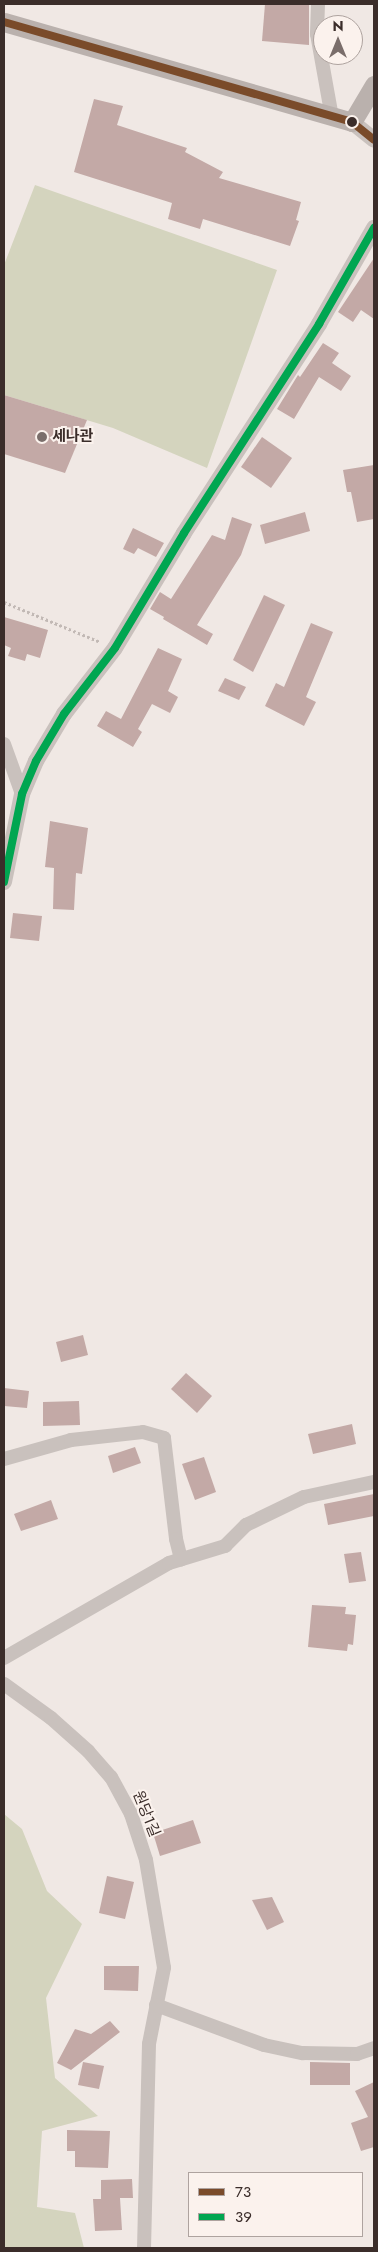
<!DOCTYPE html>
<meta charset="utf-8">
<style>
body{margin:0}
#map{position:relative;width:378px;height:2252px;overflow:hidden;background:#f0e8e4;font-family:Jost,"Noto Sans KR",sans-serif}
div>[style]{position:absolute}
.green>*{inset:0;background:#d4d4be}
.building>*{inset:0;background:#c3a9a6}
.path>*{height:3px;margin-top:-1.5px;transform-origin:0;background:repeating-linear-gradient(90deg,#c2b9b5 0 2.5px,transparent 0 5px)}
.minor>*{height:14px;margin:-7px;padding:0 7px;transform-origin:7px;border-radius:7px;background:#c9c1bd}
.tertiary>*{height:16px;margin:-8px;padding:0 8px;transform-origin:8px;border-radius:8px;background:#c9c1bd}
.secondary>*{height:19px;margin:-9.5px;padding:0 9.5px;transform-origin:9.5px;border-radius:9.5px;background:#bab1ad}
.bus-1>*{height:8px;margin:-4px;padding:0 4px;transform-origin:4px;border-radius:4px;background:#7a4b2a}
.bus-2>*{height:8px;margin:-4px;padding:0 4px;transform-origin:4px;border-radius:4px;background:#00a651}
.dots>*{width:14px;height:14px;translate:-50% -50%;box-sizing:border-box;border:2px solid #fbf2ed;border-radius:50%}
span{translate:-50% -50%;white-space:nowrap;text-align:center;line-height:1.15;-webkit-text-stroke:4px #fbf2ed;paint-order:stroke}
.poi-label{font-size:15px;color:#3b2d2a;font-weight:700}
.left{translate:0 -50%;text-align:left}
.street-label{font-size:15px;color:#3b2d2a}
.frame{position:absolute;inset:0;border:5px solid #3b2d2a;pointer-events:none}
.legend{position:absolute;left:188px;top:2172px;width:175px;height:65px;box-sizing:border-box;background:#fbf2ed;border:1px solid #aea39f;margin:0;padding:6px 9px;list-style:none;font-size:15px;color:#3b2d2a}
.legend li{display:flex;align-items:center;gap:10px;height:25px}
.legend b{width:25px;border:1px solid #aea39f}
.north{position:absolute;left:313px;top:15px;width:50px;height:50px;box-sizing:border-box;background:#fbf2ed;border:1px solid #aea39f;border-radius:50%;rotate:0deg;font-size:14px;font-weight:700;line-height:20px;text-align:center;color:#3b2d2a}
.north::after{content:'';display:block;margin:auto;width:18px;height:22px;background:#7a6e6b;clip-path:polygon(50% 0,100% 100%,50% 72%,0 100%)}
</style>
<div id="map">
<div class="green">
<div style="clip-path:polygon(35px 185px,277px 270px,207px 468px,113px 428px,4px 395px,4px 265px)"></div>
<div style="clip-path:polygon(4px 1814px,22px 1829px,47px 1891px,82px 1924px,46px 1998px,55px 2078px,98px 2116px,42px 2131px,37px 2207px,75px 2213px,84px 2248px,4px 2248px)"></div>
</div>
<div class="building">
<div style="clip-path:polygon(265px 4px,309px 4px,309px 45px,262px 41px)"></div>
<div style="clip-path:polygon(94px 99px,123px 106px,117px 125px,187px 148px,185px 152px,223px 172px,219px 178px,301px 202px,296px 220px,299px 221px,290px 246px,203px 219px,200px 229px,168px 219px,172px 203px,74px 172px)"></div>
<div style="clip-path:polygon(374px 258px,374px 319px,361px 310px,353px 322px,338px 312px)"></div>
<div style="clip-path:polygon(323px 343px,339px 353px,332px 363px,351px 376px,341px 391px,319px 377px,294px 419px,277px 409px,298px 375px,300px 377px)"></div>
<div style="clip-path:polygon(4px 395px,87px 420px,65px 473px,4px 454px)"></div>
<div style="clip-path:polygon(262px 437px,292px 458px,271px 488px,241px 467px)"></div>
<div style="clip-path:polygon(374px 465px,374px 519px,357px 522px,351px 492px,347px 492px,343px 470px)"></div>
<div style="clip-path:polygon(305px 512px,310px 531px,265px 544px,260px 525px)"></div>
<div style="clip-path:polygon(232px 517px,252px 524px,241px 555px,197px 625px,213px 634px,207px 645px,163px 619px,164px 617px,150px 609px,160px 592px,171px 599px,212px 535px,225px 540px)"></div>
<div style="clip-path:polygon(133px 528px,164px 543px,156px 557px,138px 548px,134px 554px,123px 549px)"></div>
<div style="clip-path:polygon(264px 595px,285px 605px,253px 672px,233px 660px)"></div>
<div style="clip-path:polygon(4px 617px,48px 630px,40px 658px,27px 654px,25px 661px,8px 656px,11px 648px,4px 645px)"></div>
<div style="clip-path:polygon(311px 623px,333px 632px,306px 697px,316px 702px,304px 726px,265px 706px,276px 683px,284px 687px)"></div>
<div style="clip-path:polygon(158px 648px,182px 659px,168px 691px,178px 697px,170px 713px,152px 704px,138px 729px,142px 732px,133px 747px,97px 726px,106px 711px,121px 719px)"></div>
<div style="clip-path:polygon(225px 678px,246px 687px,239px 700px,218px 691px)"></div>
<div style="clip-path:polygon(50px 821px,88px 828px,82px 874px,76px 873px,74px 910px,53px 909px,54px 868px,45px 867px)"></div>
<div style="clip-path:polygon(13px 913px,42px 916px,39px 941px,10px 938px)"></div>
<div style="clip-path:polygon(83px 1335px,88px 1355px,61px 1362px,56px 1342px)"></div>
<div style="clip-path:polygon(186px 1373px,212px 1396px,197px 1413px,171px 1389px)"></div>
<div style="clip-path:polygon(4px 1388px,29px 1391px,27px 1408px,4px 1406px)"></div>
<div style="clip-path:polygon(79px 1401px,80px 1425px,43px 1426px,43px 1402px)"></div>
<div style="clip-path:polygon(352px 1424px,356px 1444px,313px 1454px,308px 1434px)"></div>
<div style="clip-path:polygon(135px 1447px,141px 1463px,113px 1473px,108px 1456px)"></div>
<div style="clip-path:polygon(204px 1457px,216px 1492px,195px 1500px,182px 1464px)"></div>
<div style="clip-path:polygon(374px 1494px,374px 1516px,328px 1525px,324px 1504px)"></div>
<div style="clip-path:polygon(51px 1500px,58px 1519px,21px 1531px,14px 1514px)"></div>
<div style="clip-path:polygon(361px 1552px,366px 1581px,349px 1583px,344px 1554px)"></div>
<div style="clip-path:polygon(312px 1605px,346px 1607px,345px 1614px,356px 1615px,353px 1645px,348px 1644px,347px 1651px,308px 1647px)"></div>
<div style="clip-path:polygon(193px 1820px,201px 1843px,160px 1856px,153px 1833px)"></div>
<div style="clip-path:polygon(107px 1876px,134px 1882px,125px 1919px,99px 1913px)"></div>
<div style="clip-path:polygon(272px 1897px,284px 1922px,267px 1930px,252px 1900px)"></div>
<div style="clip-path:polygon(104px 1966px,139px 1966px,138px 1991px,104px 1990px)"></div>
<div style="clip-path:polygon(110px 2021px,120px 2032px,71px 2070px,57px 2063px,75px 2029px,91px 2034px)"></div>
<div style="clip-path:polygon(83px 2062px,104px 2066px,99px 2089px,78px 2085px)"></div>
<div style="clip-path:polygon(310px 2062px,350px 2063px,350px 2085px,310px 2085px)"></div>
<div style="clip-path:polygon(374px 2082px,374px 2147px,361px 2151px,351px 2123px,368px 2117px,355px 2091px)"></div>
<div style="clip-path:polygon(67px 2130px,110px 2131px,108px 2168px,75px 2167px,75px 2151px,67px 2151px)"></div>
<div style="clip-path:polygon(132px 2179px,133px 2198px,120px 2198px,122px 2230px,95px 2231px,93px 2199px,101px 2199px,101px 2180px)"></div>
</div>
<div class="path">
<div style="left:4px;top:602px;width:104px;rotate:22.6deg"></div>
</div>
<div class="minor">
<div style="left:318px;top:4px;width:30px;rotate:92deg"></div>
<div style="left:317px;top:34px;width:84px;rotate:79.8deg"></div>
<div style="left:4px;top:744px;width:53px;rotate:70.2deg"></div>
<div style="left:4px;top:1459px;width:70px;rotate:-15.8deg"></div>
<div style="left:71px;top:1440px;width:72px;rotate:-6.3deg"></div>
<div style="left:143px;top:1432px;width:22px;rotate:16deg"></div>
<div style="left:164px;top:1438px;width:102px;rotate:83.2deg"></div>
<div style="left:176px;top:1539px;width:21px;rotate:76deg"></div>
<div style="left:4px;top:1658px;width:190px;rotate:-29.9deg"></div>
<div style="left:169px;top:1563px;width:59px;rotate:-16.9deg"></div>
<div style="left:225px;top:1546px;width:30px;rotate:-45deg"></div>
<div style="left:246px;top:1525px;width:64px;rotate:-25.8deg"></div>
<div style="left:304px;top:1497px;width:72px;rotate:-12.1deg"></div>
<div style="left:4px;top:1684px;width:58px;rotate:35.9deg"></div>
<div style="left:51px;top:1718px;width:50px;rotate:41.7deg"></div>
<div style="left:88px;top:1751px;width:35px;rotate:49deg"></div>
<div style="left:111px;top:1777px;width:42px;rotate:61.6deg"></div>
<div style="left:131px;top:1814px;width:48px;rotate:71.9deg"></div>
<div style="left:146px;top:1860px;width:109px;rotate:80.5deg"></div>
<div style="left:164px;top:1968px;width:77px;rotate:101.2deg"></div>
<div style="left:149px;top:2044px;width:204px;rotate:91.4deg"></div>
<div style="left:156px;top:2005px;width:115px;rotate:20.3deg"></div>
<div style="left:264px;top:2045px;width:40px;rotate:12deg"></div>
<div style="left:303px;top:2053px;width:54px;rotate:1.1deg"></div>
<div style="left:357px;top:2054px;width:18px;rotate:-19deg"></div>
</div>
<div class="tertiary">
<div style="left:352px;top:122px;width:28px;rotate:39deg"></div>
<div style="left:4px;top:882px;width:90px;rotate:-78.4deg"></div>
<div style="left:22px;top:794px;width:36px;rotate:-67deg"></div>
<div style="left:36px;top:761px;width:55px;rotate:-59.2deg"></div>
<div style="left:64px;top:714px;width:83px;rotate:-52.3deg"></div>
<div style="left:115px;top:648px;width:134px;rotate:-59deg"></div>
<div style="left:184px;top:533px;width:249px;rotate:-57.1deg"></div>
<div style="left:319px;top:324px;width:111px;rotate:-60.2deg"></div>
</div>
<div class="secondary">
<div style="left:4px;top:22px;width:362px;rotate:16deg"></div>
<div style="left:352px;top:122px;width:43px;rotate:-59.3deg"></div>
</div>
<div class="bus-1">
<div style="left:4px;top:22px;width:362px;rotate:16deg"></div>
<div style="left:352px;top:122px;width:28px;rotate:39deg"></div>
</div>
<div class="bus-2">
<div style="left:4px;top:882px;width:90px;rotate:-78.4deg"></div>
<div style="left:22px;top:794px;width:36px;rotate:-67deg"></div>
<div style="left:36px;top:761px;width:55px;rotate:-59.2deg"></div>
<div style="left:64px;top:714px;width:83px;rotate:-52.3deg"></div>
<div style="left:115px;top:648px;width:134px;rotate:-59deg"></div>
<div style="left:184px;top:533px;width:249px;rotate:-57.1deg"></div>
<div style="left:319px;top:324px;width:111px;rotate:-60.2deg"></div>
</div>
<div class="dots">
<div style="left:352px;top:122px;background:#3b2d2a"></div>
<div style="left:42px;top:437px;background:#7a6e6b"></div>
</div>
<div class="poi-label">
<span class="left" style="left:52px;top:437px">세나관</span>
</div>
<div class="street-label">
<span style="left:146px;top:1814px;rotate:68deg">원당1길</span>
</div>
<div class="frame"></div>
<ul class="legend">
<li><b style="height:6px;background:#7a4b2a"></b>73</li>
<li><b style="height:6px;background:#00a651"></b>39</li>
</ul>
<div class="north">N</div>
</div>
